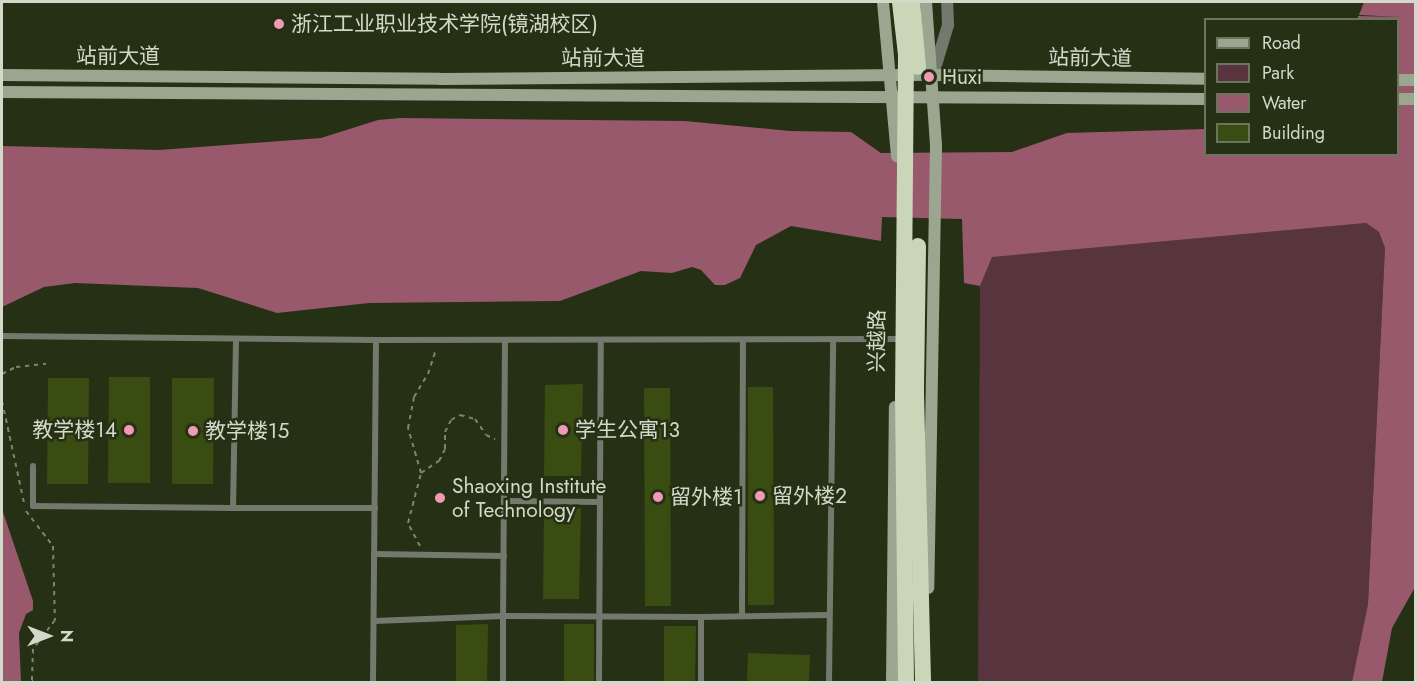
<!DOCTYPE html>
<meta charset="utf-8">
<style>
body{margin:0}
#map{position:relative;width:1417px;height:684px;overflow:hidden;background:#263015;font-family:Jost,"Noto Sans SC",sans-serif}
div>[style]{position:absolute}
.green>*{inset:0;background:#58343f}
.water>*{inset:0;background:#98596d}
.building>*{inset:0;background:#394c11}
.path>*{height:2px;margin-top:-1px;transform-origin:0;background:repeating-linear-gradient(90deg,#7c856f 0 4.5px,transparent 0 9px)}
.service>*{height:6px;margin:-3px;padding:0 3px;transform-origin:3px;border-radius:3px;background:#73796c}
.minor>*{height:12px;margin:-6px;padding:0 6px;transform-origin:6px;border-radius:6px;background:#73796c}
.secondary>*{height:12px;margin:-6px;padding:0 6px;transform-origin:6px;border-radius:6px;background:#9ca590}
.trunk-bridge>*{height:16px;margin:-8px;padding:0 8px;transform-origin:8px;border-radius:8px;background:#cad6b8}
.dots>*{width:16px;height:16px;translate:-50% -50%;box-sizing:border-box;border:3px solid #263015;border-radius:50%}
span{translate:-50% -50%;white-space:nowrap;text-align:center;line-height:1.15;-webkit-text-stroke:5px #263015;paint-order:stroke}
.poi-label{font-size:21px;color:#d2d9c8}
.left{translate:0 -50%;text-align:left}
.right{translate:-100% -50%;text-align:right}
.street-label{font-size:21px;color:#d2d9c8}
.frame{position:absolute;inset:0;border:3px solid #d2d9c8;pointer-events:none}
.legend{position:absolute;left:1204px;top:18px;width:195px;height:138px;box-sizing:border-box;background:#263015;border:2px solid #6b745d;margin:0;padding:8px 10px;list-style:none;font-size:18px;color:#d2d9c8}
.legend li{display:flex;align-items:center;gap:12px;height:30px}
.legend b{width:30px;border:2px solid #6b745d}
.north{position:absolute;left:18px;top:606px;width:60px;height:60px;-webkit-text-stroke:4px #263015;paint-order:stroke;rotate:90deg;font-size:16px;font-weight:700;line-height:24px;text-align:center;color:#d2d9c8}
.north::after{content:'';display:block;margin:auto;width:21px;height:27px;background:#d2d9c8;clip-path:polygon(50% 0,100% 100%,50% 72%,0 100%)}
</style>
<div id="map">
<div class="green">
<div style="clip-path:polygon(1366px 223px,1379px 232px,1385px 248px,1368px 604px,1352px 682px,978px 682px,980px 286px,988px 261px,992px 257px)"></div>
</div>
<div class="water">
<div style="clip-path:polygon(1364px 2px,1415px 2px,1414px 589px,1392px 628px,1382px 682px,1352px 682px,1368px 604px,1385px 248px,1379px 232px,1366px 223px,992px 257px,980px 286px,964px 283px,962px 219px,882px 217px,881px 241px,791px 226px,756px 245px,740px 278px,725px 285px,715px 285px,701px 270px,692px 267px,672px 273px,641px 271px,560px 301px,369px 303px,277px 313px,198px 288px,75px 283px,44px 287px,2px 307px,2px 146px,159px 150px,321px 138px,378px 120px,400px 118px,685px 121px,790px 131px,851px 132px,881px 153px,1012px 152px,1067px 133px,1205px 129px,1206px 154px,1398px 154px,1398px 20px,1358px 19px,1358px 16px,1401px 17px,1359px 15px)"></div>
<div style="clip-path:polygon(2px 509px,33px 601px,33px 610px,26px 614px,19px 633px,21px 682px,2px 682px)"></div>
</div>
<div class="building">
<div style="clip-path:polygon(109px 377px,150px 377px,150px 483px,108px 483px)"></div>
<div style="clip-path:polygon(48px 378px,89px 378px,88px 484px,47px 484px)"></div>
<div style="clip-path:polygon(172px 378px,214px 378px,213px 484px,172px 484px)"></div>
<div style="clip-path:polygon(583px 384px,581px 476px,544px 476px,545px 385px)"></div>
<div style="clip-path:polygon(748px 387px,773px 387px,774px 605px,748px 605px)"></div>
<div style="clip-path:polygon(644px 388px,670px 388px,671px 606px,645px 606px)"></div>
<div style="clip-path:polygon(544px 508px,581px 508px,579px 599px,543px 599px)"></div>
<div style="clip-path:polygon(488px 624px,487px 682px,456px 682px,456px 625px)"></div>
<div style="clip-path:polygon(564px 624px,594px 624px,594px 682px,564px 682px)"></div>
<div style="clip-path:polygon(664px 626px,696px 626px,695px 682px,664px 682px)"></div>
<div style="clip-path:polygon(748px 653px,810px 655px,809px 682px,747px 682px)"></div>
</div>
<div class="path">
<div style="left:2px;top:374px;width:16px;rotate:-27deg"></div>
<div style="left:16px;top:367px;width:30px;rotate:-6deg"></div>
<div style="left:2px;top:401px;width:104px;rotate:77.8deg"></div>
<div style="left:421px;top:473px;width:22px;rotate:-34deg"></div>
<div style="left:439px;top:461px;width:13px;rotate:-63deg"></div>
<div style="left:445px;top:449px;width:17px;rotate:-90deg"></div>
<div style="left:445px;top:432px;width:13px;rotate:-63deg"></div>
<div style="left:451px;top:420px;width:10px;rotate:-29deg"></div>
<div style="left:460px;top:415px;width:16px;rotate:15deg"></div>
<div style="left:475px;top:419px;width:19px;rotate:55deg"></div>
<div style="left:486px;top:435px;width:10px;rotate:24deg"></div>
<div style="left:26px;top:511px;width:44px;rotate:52.4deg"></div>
<div style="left:53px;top:546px;width:74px;rotate:88.5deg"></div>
<div style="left:55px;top:620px;width:36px;rotate:127deg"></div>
<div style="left:33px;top:649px;width:33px;rotate:92deg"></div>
<div style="left:420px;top:546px;width:26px;rotate:-118deg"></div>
<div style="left:408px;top:523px;width:52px;rotate:-75.4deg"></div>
<div style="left:421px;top:473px;width:47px;rotate:-106.1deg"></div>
<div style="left:408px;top:428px;width:32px;rotate:-79deg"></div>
<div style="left:414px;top:397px;width:27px;rotate:-59deg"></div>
<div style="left:428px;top:374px;width:26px;rotate:-72deg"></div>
</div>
<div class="service">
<div style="left:2px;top:336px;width:374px;rotate:0.6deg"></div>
<div style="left:376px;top:340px;width:520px;rotate:-0.11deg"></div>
<div style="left:236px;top:339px;width:169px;rotate:91deg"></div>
<div style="left:233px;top:508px;width:142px"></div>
<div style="left:505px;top:340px;width:276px;rotate:90.4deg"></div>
<div style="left:503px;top:616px;width:198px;rotate:0.3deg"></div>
<div style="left:701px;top:617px;width:65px;rotate:90deg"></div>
<div style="left:33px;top:466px;width:40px;rotate:90deg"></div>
<div style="left:33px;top:506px;width:200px;rotate:0.6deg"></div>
<div style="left:504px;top:501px;width:95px;rotate:0.6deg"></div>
<div style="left:374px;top:554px;width:130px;rotate:0.9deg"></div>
<div style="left:742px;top:616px;width:276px;rotate:-89.8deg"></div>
<div style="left:701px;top:617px;width:128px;rotate:-0.9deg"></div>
<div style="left:374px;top:621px;width:129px;rotate:-2.2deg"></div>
<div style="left:503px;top:616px;width:66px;rotate:90deg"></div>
<div style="left:373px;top:682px;width:342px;rotate:-89.5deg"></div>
<div style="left:599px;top:682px;width:342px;rotate:-89.7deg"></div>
<div style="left:829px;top:682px;width:342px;rotate:-89.3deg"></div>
</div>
<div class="minor">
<div style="left:933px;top:75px;width:52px;rotate:-73.3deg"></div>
<div style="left:948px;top:25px;width:23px;rotate:-92deg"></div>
</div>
<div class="secondary">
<div style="left:883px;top:2px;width:155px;rotate:84.8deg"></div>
<div style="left:926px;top:2px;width:144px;rotate:86deg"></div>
<div style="left:936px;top:146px;width:442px;rotate:91deg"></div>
<div style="left:2px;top:75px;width:438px;rotate:0.5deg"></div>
<div style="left:440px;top:79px;width:493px;rotate:-0.5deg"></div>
<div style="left:933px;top:75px;width:273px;rotate:0.8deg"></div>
<div style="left:1398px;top:80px;width:18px"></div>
<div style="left:2px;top:92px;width:1204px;rotate:0.33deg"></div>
<div style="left:1398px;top:99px;width:18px"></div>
<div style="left:892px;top:682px;width:275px;rotate:-89.4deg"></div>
</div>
<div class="trunk-bridge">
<div style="left:900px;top:2px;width:53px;rotate:83.5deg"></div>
<div style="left:906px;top:55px;width:340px;rotate:90.5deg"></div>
<div style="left:903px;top:395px;width:287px;rotate:89.4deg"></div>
<div style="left:912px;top:2px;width:65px;rotate:84.7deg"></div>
<div style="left:918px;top:246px;width:148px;rotate:90.8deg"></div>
<div style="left:916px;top:394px;width:288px;rotate:88.6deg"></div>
</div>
<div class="dots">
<div style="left:279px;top:24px;background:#f09ab4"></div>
<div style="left:929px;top:77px;background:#f09ab4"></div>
<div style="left:129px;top:430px;background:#f09ab4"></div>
<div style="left:563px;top:430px;background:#f09ab4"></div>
<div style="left:193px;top:431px;background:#f09ab4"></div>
<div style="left:760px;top:496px;background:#f09ab4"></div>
<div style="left:658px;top:497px;background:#f09ab4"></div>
<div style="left:440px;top:498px;background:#f09ab4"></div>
</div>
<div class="poi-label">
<span class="left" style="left:291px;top:24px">浙江工业职业技术学院(镜湖校区)</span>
<span class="left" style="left:942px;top:77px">Huxi</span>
<span class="right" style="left:117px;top:430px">教学楼14</span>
<span class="left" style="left:575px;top:430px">学生公寓13</span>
<span class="left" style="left:205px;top:431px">教学楼15</span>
<span class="left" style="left:452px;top:498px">Shaoxing Institute<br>of Technology</span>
<span class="left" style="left:772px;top:496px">留外楼2</span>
<span class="left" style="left:670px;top:497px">留外楼1</span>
</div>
<div class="street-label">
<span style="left:118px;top:56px">站前大道</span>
<span style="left:603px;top:58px">站前大道</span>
<span style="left:1090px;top:58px;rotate:1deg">站前大道</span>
<span style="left:877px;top:341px;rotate:-89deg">兴越路</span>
</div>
<div class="frame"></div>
<ul class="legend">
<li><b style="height:8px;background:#9ca590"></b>Road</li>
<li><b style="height:16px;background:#58343f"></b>Park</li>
<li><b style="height:16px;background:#98596d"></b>Water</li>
<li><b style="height:16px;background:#394c11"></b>Building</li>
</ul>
<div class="north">N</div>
</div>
